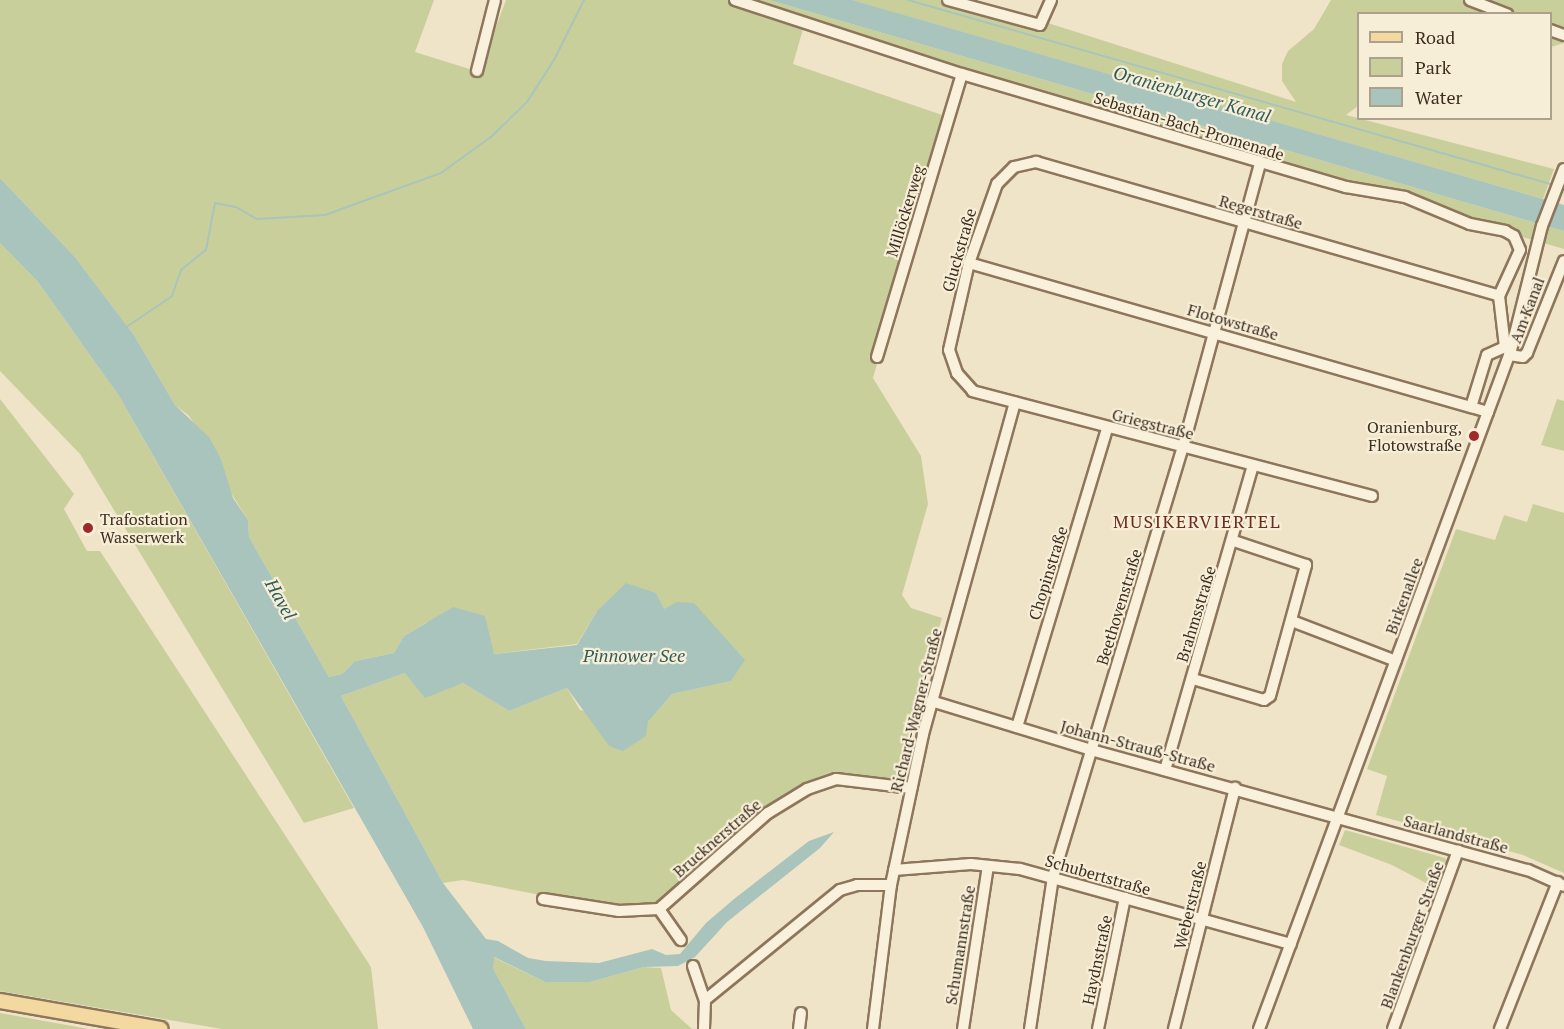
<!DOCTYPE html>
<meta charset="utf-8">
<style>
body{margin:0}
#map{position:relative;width:1564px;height:1029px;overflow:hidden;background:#f0e4c8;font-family:"PT Serif",serif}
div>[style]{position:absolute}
.green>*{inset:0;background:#c9cf9b}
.water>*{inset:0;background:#a9c4bc}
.stream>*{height:2px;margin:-1px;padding:0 1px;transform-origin:1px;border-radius:1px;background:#a9c4bc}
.roads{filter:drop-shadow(2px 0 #8d765c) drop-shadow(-2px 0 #8d765c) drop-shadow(0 2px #8d765c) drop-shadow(0 -2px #8d765c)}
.minor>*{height:10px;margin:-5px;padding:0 5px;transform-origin:5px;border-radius:5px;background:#faf1dc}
.major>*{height:14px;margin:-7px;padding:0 7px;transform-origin:7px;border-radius:7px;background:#f3d9a0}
.dots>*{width:16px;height:16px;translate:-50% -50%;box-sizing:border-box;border:3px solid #f7eed8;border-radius:50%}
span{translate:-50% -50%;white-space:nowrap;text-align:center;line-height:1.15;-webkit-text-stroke:4.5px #f7eed8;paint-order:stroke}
.street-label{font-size:16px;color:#3d2e20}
.poi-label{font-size:16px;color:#3d2e20}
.right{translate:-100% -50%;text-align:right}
.left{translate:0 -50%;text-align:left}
.water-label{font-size:18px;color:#2f5d5a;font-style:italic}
.neighbourhood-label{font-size:18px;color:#6b2e1e;letter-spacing:1.5px}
.legend{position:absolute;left:1357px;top:12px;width:195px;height:108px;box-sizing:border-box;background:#f7eed8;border:2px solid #ada18e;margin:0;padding:8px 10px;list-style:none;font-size:18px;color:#3d2e20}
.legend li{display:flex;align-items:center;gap:12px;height:30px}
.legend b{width:30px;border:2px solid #ada18e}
</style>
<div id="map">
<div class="green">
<div style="clip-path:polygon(0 0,434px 0,415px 52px,479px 72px,506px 0,769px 0,1564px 231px,1564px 249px,803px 29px,793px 64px,948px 117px,873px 378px,921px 456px,928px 504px,902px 595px,911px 608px,942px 618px,916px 708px,901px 784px,831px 775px,783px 798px,659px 905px,597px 906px,463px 880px,443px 883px,341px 696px,405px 673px,463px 683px,509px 711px,567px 688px,580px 710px,648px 722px,672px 694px,730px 681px,664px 610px,597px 611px,577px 644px,494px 654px,491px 645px,427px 622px,404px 636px,394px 653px,355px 661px,342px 674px,329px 677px,249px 537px,248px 520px,226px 485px,221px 459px,188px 415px,175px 405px,134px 335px,75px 257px,0 178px)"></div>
<div style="clip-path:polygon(851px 0,964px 0,1048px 23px,1296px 102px,1282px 81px,1282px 64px,1288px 51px,1314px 29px,1331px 0,1564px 0,1564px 43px,1551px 47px,1550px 14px,1358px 14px,1358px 106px,1346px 115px,1554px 169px,1543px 199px)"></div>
<div style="clip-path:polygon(0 243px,38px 282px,119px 396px,354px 808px,304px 823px,80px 454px,0 371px)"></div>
<div style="clip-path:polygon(0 399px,74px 494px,64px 509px,87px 551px,100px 551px,371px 967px,378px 1029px,222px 1029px,0 991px)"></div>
<div style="clip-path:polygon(1557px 399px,1564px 401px,1564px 451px,1541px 445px)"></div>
<div style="clip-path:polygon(1533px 504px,1564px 513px,1564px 873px,1523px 855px,1376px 815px,1387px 776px,1367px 769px,1456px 529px,1495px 540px,1504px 515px,1527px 522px)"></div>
<div style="clip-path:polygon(1345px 830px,1445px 858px,1449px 864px,1439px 890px,1392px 865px,1339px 845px)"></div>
<div style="clip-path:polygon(493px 957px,545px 982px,590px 982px,644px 967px,661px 968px,671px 1010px,692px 1029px,526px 1029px,493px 968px)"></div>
<div style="clip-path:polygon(0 1013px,89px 1029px,0 1029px)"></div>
</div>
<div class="water">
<div style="clip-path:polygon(769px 0,852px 0,1564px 205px,1564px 231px)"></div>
<div style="clip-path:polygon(0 178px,75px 257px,134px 335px,175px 405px,209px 437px,221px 459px,233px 498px,248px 520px,249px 537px,329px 677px,342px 674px,355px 661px,394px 653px,404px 636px,453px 607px,485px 616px,494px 654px,577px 645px,597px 611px,626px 583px,656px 593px,664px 609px,677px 602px,694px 603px,745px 660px,731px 681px,672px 694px,648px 722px,646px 736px,623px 751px,609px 746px,567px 688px,509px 711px,463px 683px,425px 698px,405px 673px,341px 696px,443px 883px,486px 939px,498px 941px,528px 958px,546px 961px,599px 963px,652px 949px,666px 955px,680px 954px,706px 923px,734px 899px,809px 841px,834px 832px,820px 848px,727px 922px,695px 957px,678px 966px,644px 967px,590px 982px,545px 982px,494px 957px,493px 968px,526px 1029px,473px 1029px,423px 927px,119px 396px,38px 282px,0 243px)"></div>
</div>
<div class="stream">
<div style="left:908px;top:0;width:668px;rotate:15.99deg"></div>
<div style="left:125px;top:328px;width:57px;rotate:-34.2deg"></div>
<div style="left:172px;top:296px;width:28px;rotate:-71deg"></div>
<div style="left:181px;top:270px;width:32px;rotate:-39deg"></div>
<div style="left:206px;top:250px;width:48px;rotate:-79.2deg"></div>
<div style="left:215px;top:203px;width:21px;rotate:11deg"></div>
<div style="left:236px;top:207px;width:24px;rotate:30deg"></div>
<div style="left:257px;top:219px;width:68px;rotate:-3.4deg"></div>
<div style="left:325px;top:215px;width:123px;rotate:-19.9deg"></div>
<div style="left:441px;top:173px;width:62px;rotate:-35.8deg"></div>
<div style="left:491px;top:137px;width:50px;rotate:-44.2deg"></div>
<div style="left:527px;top:102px;width:50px;rotate:-57.3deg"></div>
<div style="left:554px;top:60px;width:67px;rotate:-63.4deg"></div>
</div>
<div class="roads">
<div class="minor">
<div style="left:735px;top:0;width:239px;rotate:18.1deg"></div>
<div style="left:962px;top:74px;width:400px;rotate:16.4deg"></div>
<div style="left:1346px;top:187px;width:60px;rotate:9.6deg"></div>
<div style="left:1405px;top:197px;width:70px;rotate:22.6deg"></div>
<div style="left:1470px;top:224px;width:36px;rotate:11deg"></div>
<div style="left:1505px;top:231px;width:10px;rotate:29deg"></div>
<div style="left:1514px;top:236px;width:15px;rotate:67deg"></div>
<div style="left:1520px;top:250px;width:51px;rotate:114.5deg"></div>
<div style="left:1499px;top:296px;width:51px;rotate:83.3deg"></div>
<div style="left:1505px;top:347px;width:7px;rotate:27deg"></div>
<div style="left:948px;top:0;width:95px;rotate:15.2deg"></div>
<div style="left:1040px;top:25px;width:27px;rotate:-66deg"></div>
<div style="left:1470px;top:0;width:40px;rotate:21deg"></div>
<div style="left:1550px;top:30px;width:15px;rotate:20deg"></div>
<div style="left:477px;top:71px;width:73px;rotate:-75.8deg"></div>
<div style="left:969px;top:263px;width:540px;rotate:16.02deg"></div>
<div style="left:1509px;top:355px;width:14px;rotate:8deg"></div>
<div style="left:1523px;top:357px;width:6px;rotate:-45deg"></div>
<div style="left:1527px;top:353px;width:99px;rotate:-68.1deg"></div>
<div style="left:877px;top:357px;width:295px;rotate:-73.3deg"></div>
<div style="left:1471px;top:407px;width:54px;rotate:-72.9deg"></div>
<div style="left:1487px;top:355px;width:20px;rotate:-24deg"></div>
<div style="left:1372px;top:496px;width:413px;rotate:-165.3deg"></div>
<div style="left:973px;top:391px;width:24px;rotate:-132deg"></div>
<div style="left:957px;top:373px;width:24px;rotate:-109deg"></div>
<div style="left:949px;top:350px;width:89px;rotate:-77.1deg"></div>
<div style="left:969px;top:263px;width:84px;rotate:-70.5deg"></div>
<div style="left:997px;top:184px;width:24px;rotate:-45deg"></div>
<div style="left:1014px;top:167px;width:23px;rotate:-13deg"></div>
<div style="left:1036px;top:162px;width:482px;rotate:16.1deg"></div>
<div style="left:1292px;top:621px;width:111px;rotate:21deg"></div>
<div style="left:1193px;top:679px;width:74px;rotate:16.5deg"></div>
<div style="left:1264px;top:700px;width:7px;rotate:-34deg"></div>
<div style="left:1270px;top:696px;width:136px;rotate:-74.6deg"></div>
<div style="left:1306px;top:565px;width:76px;rotate:-161.6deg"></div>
<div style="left:931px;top:701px;width:167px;rotate:17deg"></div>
<div style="left:1091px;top:750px;width:453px;rotate:15.4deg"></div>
<div style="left:1528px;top:870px;width:39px;rotate:24deg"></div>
<div style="left:1017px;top:727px;width:312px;rotate:-73.2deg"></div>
<div style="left:1165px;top:770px;width:316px;rotate:-73.9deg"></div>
<div style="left:894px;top:870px;width:77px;rotate:-4.5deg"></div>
<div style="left:971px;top:864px;width:49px;rotate:5.8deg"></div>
<div style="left:1020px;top:869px;width:281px;rotate:15.5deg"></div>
<div style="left:543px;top:899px;width:77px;rotate:9deg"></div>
<div style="left:619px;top:911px;width:40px;rotate:-2.9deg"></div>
<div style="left:659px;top:909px;width:145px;rotate:-41.4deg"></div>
<div style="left:768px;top:813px;width:46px;rotate:-31.6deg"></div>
<div style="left:807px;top:789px;width:31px;rotate:-19deg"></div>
<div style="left:836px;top:779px;width:76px;rotate:6.8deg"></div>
<div style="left:659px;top:909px;width:38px;rotate:55deg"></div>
<div style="left:693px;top:966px;width:36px;rotate:71deg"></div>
<div style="left:705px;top:1000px;width:29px;rotate:92deg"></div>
<div style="left:705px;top:1000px;width:174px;rotate:-39.2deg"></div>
<div style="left:840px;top:890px;width:18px;rotate:-16deg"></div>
<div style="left:857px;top:885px;width:34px"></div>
<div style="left:799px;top:1029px;width:16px;rotate:-83deg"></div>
<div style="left:873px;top:1029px;width:145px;rotate:-82.9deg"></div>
<div style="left:891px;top:885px;width:154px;rotate:-78deg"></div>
<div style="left:923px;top:734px;width:344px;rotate:-74.5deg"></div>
<div style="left:963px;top:1029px;width:165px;rotate:-81.3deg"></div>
<div style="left:1030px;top:1029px;width:154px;rotate:-81.4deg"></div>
<div style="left:1053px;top:877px;width:449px;rotate:-73.2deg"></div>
<div style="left:1183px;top:447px;width:294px;rotate:-74.8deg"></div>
<div style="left:1098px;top:1029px;width:134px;rotate:-78.4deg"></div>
<div style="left:1174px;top:1029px;width:249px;rotate:-75.8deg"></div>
<div style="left:1259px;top:1029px;width:724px;rotate:-69.64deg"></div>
<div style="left:1511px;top:350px;width:128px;rotate:-76deg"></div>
<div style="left:1542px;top:226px;width:61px;rotate:-68.9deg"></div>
<div style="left:1393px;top:1029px;width:190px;rotate:-70deg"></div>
<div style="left:1500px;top:1029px;width:158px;rotate:-68.5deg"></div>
</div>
<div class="major">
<div style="left:0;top:1001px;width:163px;rotate:9.9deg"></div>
</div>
</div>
<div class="dots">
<div style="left:1474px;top:436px;background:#9e2a2b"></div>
<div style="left:88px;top:528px;background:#9e2a2b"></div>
</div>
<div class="street-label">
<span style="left:1189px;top:126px;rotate:17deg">Sebastian-Bach-Promenade</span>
<span style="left:905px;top:211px;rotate:-73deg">Millöckerweg</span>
<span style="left:1261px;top:212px;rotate:16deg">Regerstraße</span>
<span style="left:959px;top:250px;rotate:-74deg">Gluckstraße</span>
<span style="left:1527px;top:310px;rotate:-69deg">Am Kanal</span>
<span style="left:1233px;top:322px;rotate:16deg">Flotowstraße</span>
<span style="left:1153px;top:424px;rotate:14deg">Griegstraße</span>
<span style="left:1048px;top:573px;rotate:-73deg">Chopinstraße</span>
<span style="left:1404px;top:596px;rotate:-70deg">Birkenallee</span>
<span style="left:1119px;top:607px;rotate:-73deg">Beethovenstraße</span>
<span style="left:1196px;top:614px;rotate:-73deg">Brahmsstraße</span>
<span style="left:916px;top:710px;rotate:-76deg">Richard-Wagner-Straße</span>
<span style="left:1138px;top:746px;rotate:15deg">Johann-Strauß-Straße</span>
<span style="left:1456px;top:834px;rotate:15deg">Saarlandstraße</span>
<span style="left:717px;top:838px;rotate:-41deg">Brucknerstraße</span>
<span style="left:1098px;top:875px;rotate:16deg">Schubertstraße</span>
<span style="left:1190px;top:905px;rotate:-76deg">Weberstraße</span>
<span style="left:1412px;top:935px;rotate:-70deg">Blankenburger Straße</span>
<span style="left:960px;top:945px;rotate:-81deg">Schumannstraße</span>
<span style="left:1097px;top:960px;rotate:-78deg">Haydnstraße</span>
</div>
<div class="poi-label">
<span class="right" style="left:1462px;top:436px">Oranienburg,<br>Flotowstraße</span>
<span class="left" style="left:100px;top:528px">Trafostation<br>Wasserwerk</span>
</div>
<div class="water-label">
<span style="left:1192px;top:94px;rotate:16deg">Oranienburger Kanal</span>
<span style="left:281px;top:599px;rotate:61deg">Havel</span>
<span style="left:634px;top:655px">Pinnower See</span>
</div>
<div class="neighbourhood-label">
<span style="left:1197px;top:521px">MUSIKERVIERTEL</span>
</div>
<ul class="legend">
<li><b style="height:8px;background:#f3d9a0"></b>Road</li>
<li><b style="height:16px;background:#c9cf9b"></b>Park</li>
<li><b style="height:16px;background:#a9c4bc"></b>Water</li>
</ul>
</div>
